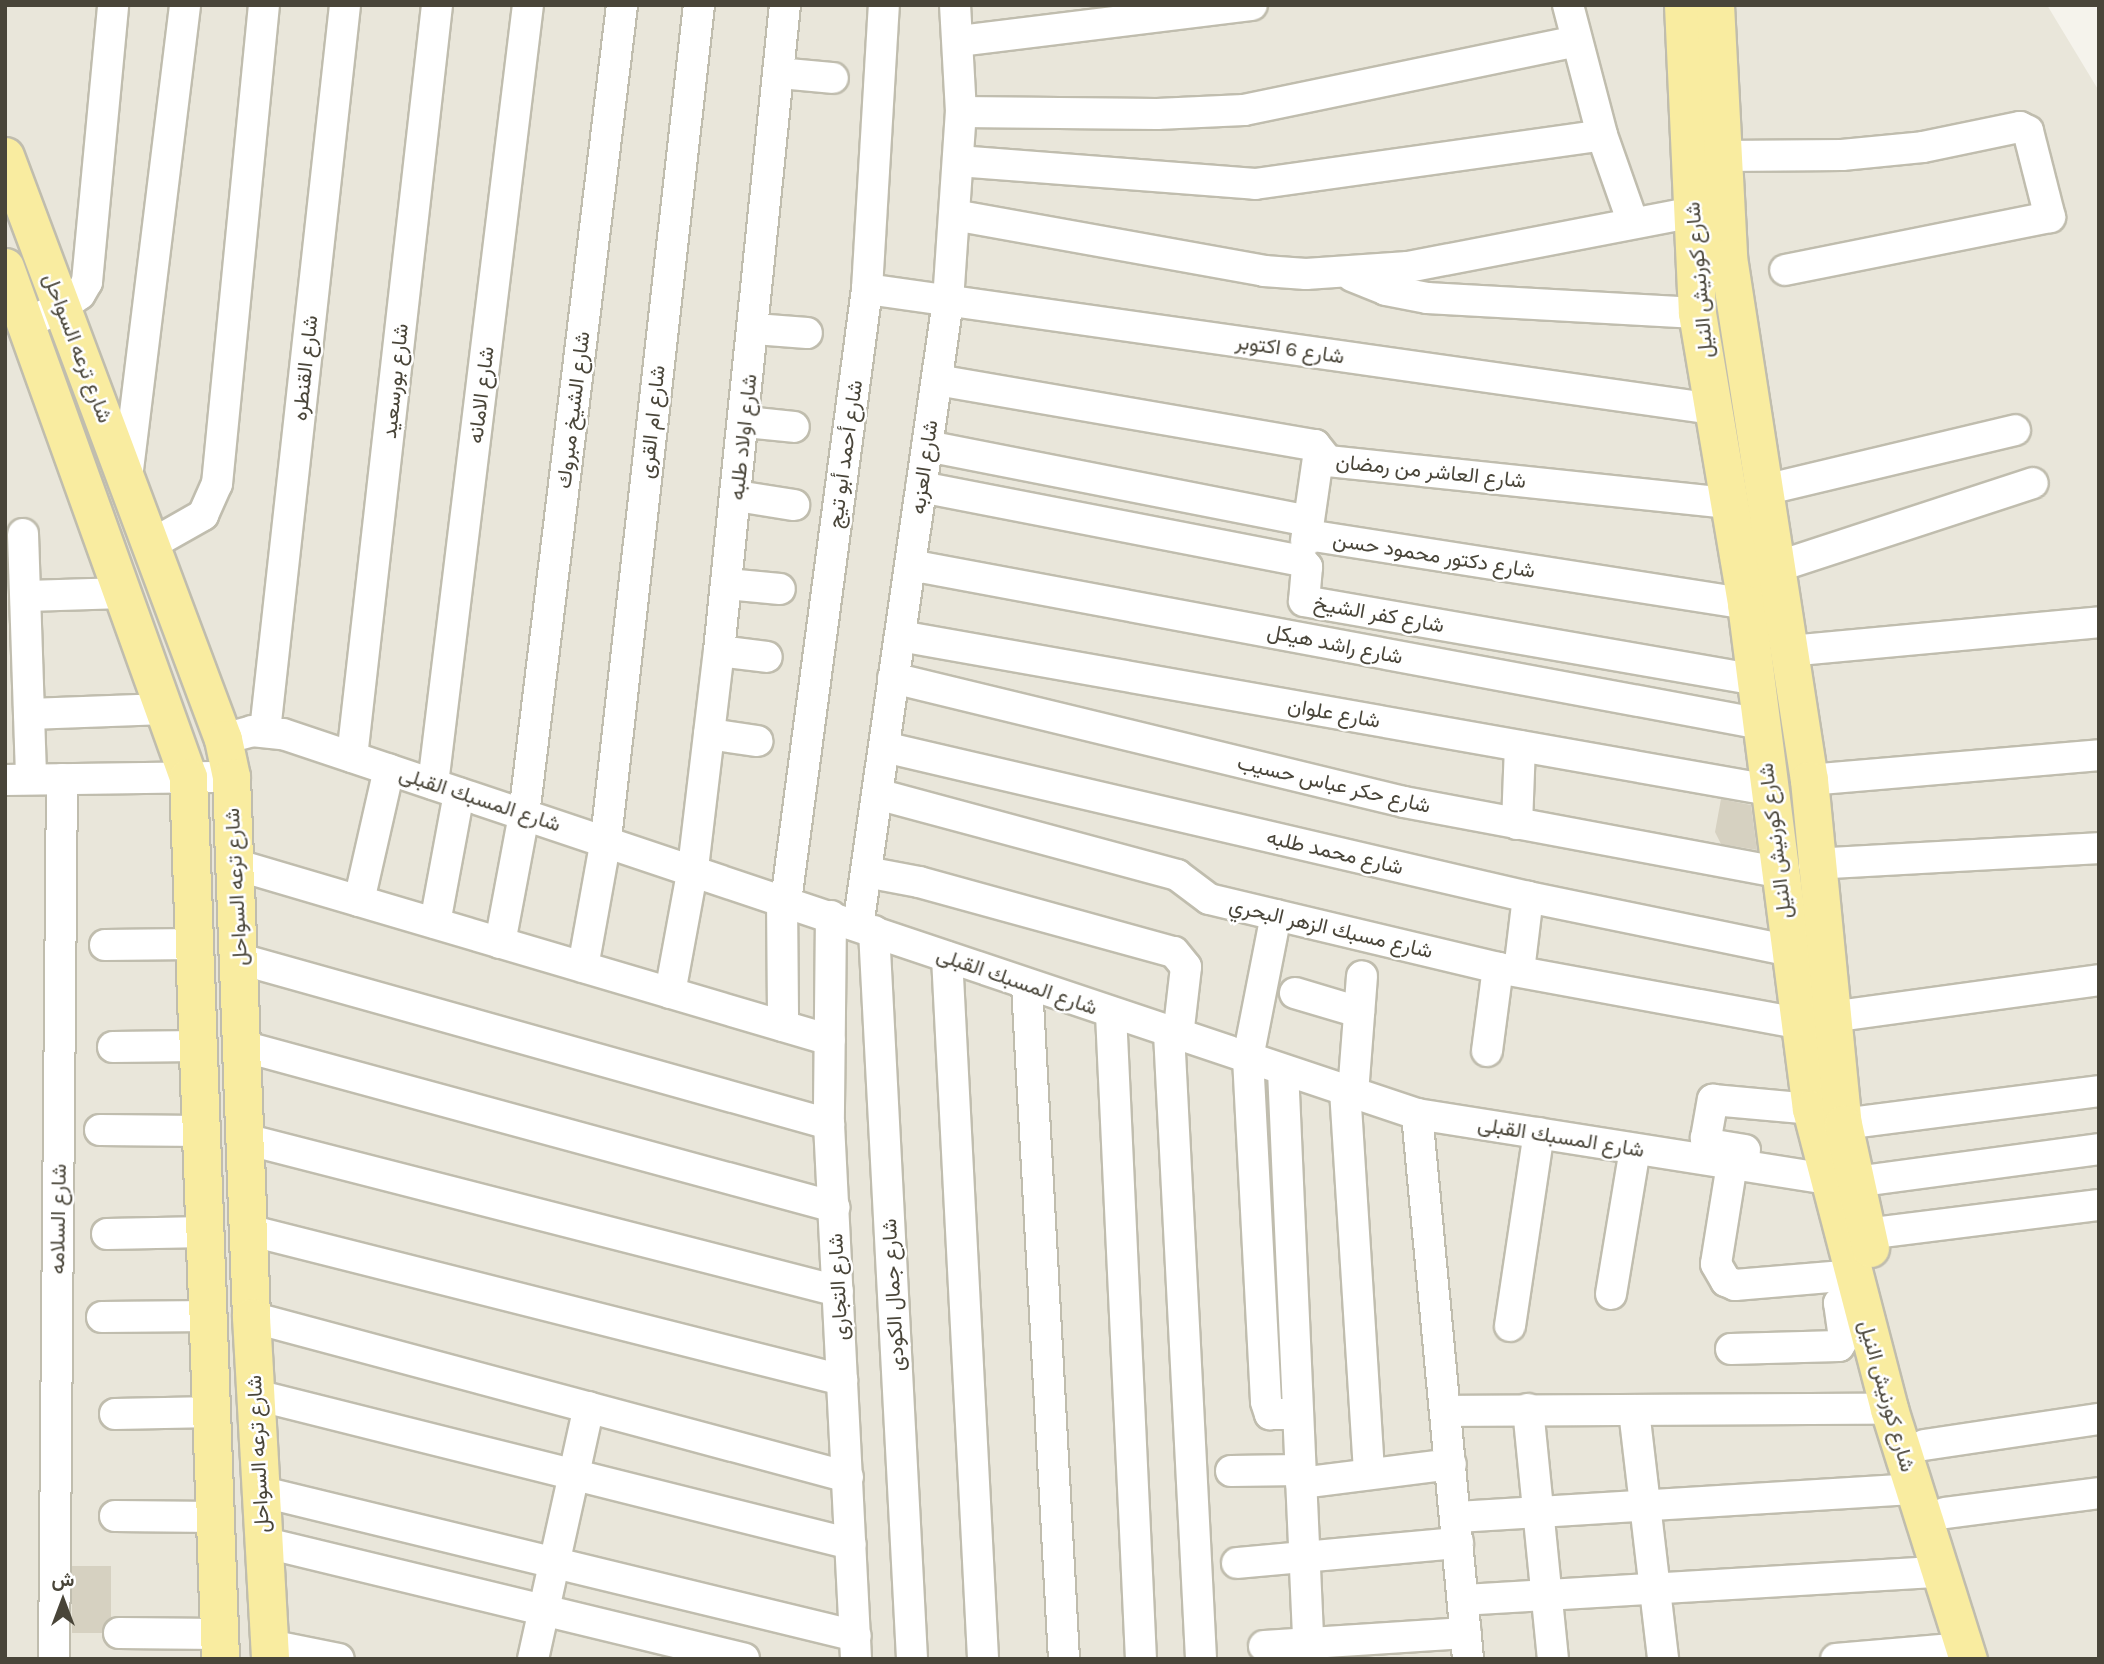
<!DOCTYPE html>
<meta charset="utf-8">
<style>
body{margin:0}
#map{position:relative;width:2104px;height:1664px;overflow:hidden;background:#f5f3ec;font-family:Karla,Vazirmatn,sans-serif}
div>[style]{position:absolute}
.residential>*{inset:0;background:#e9e6da}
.building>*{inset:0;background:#d6d1c1}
.roads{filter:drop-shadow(2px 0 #c0bdae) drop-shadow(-2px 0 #c0bdae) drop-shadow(0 2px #c0bdae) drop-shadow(0 -2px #c0bdae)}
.minor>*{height:30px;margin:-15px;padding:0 15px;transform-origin:15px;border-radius:15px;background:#fff}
.major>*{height:37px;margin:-18.5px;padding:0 18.5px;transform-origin:18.5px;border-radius:18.5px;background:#f9eca0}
span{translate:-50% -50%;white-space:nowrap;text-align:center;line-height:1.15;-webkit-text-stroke:5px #fff;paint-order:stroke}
.street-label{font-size:21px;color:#494539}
.frame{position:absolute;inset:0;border:7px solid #494539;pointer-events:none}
.north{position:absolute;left:28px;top:1566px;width:70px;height:70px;-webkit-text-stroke:5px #fff;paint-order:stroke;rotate:0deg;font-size:19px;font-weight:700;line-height:28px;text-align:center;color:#494539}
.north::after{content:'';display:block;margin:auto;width:24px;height:32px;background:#494539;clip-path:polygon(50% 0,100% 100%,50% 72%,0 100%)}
</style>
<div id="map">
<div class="residential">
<div style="clip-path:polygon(5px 5px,2047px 5px,2099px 91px,2099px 1659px,5px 1659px)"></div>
</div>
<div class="building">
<div style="clip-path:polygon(1721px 799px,1751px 805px,1757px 850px,1721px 844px,1715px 832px)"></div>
<div style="clip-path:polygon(72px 1566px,111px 1566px,111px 1617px,102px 1633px,72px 1633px)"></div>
</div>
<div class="roads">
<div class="minor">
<div style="left:1568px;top:5px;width:134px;rotate:75.3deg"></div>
<div style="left:1602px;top:135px;width:93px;rotate:70.6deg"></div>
<div style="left:959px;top:41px;width:295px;rotate:-7deg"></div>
<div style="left:779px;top:73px;width:54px;rotate:5.3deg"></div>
<div style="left:961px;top:112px;width:196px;rotate:0.6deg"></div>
<div style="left:1157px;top:114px;width:87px;rotate:-2.6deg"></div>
<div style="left:1244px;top:110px;width:339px;rotate:-11.7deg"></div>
<div style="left:1723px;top:156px;width:119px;rotate:-0.5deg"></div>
<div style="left:1842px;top:155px;width:81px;rotate:-5.6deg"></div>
<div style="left:1923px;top:147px;width:99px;rotate:-11.7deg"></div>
<div style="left:2020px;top:127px;width:9px;rotate:27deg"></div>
<div style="left:2028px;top:131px;width:89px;rotate:75.7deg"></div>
<div style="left:2050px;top:217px;width:270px;rotate:168.7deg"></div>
<div style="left:958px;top:161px;width:298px;rotate:4.4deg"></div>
<div style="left:1255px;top:184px;width:350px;rotate:-8deg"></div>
<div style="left:954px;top:215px;width:315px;rotate:10.2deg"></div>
<div style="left:1264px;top:271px;width:42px;rotate:4.1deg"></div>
<div style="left:1306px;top:274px;width:102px;rotate:-3.9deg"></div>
<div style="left:1408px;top:267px;width:290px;rotate:-10.9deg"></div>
<div style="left:1352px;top:276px;width:37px;rotate:22deg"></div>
<div style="left:1386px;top:290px;width:42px;rotate:11deg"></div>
<div style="left:1427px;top:298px;width:270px;rotate:3.2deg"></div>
<div style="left:867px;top:289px;width:854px;rotate:8.07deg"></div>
<div style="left:27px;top:323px;width:38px;rotate:-25deg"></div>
<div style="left:62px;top:307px;width:22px;rotate:-36deg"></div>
<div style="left:80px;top:294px;width:14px;rotate:-60deg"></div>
<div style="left:87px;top:282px;width:278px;rotate:-84.6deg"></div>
<div style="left:755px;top:329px;width:52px;rotate:4.4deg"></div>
<div style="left:937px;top:380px;width:384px;rotate:9.8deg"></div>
<div style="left:1315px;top:445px;width:21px;rotate:51deg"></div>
<div style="left:1328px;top:461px;width:403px;rotate:6deg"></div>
<div style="left:746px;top:422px;width:48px;rotate:5.9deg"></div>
<div style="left:927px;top:446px;width:380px;rotate:11.1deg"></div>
<div style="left:1300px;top:519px;width:22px;rotate:51deg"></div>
<div style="left:1314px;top:536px;width:437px;rotate:8.9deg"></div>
<div style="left:127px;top:478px;width:477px;rotate:-83deg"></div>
<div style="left:921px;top:487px;width:388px;rotate:11deg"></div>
<div style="left:1302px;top:561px;width:8px;rotate:50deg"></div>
<div style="left:1307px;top:567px;width:34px;rotate:95deg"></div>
<div style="left:1304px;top:601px;width:458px;rotate:9.9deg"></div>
<div style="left:1764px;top:490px;width:258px;rotate:-13.4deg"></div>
<div style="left:737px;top:496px;width:58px;rotate:9deg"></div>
<div style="left:23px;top:534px;width:245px;rotate:88.1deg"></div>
<div style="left:1306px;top:541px;width:91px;rotate:-81.8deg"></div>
<div style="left:152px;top:544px;width:59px;rotate:-29.6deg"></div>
<div style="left:203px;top:515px;width:34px;rotate:-66deg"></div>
<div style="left:217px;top:484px;width:481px;rotate:-84.4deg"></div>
<div style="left:910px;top:565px;width:866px;rotate:10.58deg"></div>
<div style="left:1776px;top:567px;width:270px;rotate:-18.1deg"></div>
<div style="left:727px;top:584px;width:53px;rotate:5.4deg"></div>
<div style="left:26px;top:596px;width:99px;rotate:-1.7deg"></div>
<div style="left:900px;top:636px;width:883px;rotate:10.05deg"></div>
<div style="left:719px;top:651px;width:48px;rotate:7.1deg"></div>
<div style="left:1789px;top:651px;width:311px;rotate:-5.3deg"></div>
<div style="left:893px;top:678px;width:526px;rotate:13.64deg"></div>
<div style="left:1404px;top:802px;width:380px;rotate:10.6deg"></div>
<div style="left:29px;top:714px;width:136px;rotate:-2.1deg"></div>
<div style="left:265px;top:731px;width:730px;rotate:-83.71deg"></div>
<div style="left:709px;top:734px;width:49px;rotate:8.3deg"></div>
<div style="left:223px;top:739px;width:30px;rotate:-15deg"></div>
<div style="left:252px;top:731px;width:31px;rotate:6deg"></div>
<div style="left:283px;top:734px;width:1196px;rotate:18.53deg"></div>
<div style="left:1417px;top:1114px;width:414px;rotate:9deg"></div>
<div style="left:884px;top:747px;width:661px;rotate:13.11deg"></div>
<div style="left:1528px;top:897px;width:264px;rotate:11.6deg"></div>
<div style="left:352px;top:757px;width:757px;rotate:-83.55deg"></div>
<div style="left:5px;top:780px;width:226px;rotate:-0.8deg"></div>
<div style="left:1809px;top:780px;width:291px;rotate:-4.9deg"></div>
<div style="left:433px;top:784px;width:785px;rotate:-83.05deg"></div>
<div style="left:877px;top:794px;width:311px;rotate:15.1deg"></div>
<div style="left:1177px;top:875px;width:40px;rotate:37deg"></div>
<div style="left:1209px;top:899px;width:297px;rotate:13.4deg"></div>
<div style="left:1498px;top:968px;width:304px;rotate:10.4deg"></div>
<div style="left:1517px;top:824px;width:78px;rotate:-87.8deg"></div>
<div style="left:1814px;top:864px;width:285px;rotate:-3.2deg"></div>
<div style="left:237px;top:865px;width:618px;rotate:16.44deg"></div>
<div style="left:866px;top:872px;width:54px;rotate:10.7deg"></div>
<div style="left:919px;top:882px;width:264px;rotate:15.4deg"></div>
<div style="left:1174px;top:952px;width:19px;rotate:51deg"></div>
<div style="left:1186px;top:967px;width:69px;rotate:96.6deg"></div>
<div style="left:782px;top:899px;width:127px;rotate:89.5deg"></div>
<div style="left:359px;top:901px;width:135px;rotate:-77.2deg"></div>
<div style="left:786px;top:901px;width:617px;rotate:-82.46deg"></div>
<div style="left:867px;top:289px;width:285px;rotate:-86.6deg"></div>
<div style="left:1276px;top:915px;width:146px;rotate:101.1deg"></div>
<div style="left:1248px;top:1058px;width:344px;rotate:87deg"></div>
<div style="left:1266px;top:1402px;width:13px;rotate:72deg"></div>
<div style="left:1270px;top:1414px;width:28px"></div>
<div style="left:831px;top:916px;width:208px;rotate:90.6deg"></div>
<div style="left:829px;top:1124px;width:536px;rotate:87.11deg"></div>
<div style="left:435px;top:923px;width:132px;rotate:-79.5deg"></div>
<div style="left:858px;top:926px;width:631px;rotate:-81.81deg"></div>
<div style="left:948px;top:301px;width:189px;rotate:-86.1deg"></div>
<div style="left:961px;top:112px;width:107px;rotate:-93.2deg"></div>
<div style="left:874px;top:931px;width:729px;rotate:87.01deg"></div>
<div style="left:500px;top:943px;width:130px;rotate:-79.4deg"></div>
<div style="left:524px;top:815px;width:816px;rotate:-83.1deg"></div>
<div style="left:105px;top:945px;width:89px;rotate:-0.6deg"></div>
<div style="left:947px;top:957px;width:703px;rotate:87.06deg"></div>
<div style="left:240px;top:959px;width:612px;rotate:15.65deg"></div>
<div style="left:583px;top:967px;width:130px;rotate:-79.8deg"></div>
<div style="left:606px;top:839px;width:839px;rotate:-83.64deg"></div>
<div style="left:1519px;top:971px;width:75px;rotate:-83.1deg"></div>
<div style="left:1027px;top:985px;width:675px;rotate:86.86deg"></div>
<div style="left:670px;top:993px;width:127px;rotate:-79.6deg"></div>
<div style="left:693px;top:868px;width:219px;rotate:-83.2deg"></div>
<div style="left:719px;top:651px;width:649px;rotate:-84.17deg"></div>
<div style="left:1295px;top:993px;width:67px;rotate:16.5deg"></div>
<div style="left:1111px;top:1014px;width:646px;rotate:87.34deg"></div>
<div style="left:1830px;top:1017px;width:272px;rotate:-7.8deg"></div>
<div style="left:1169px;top:1033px;width:627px;rotate:87.07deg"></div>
<div style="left:242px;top:1046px;width:614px;rotate:15.21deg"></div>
<div style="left:113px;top:1047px;width:85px;rotate:-0.7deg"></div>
<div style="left:1487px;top:1051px;width:84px;rotate:-82.5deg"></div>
<div style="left:1283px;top:1070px;width:590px;rotate:87.47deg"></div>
<div style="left:1345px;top:1090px;width:384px;rotate:86.4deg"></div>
<div style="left:1353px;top:1093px;width:117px;rotate:-85.6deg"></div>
<div style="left:1417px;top:1114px;width:547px;rotate:84.65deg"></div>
<div style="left:1843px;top:1124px;width:258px;rotate:-7.3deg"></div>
<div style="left:100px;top:1130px;width:102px;rotate:0.6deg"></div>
<div style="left:245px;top:1139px;width:612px;rotate:14.38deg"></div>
<div style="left:1745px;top:1150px;width:31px;rotate:-171deg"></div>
<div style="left:1714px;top:1145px;width:11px;rotate:-139deg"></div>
<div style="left:1706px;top:1138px;width:39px;rotate:-80deg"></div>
<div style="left:1713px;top:1100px;width:98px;rotate:5.2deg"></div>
<div style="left:1732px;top:1164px;width:101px;rotate:99.1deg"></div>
<div style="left:1716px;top:1264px;width:20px;rotate:60deg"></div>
<div style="left:1726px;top:1281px;width:10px;rotate:24deg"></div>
<div style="left:1735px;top:1285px;width:118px;rotate:-4.8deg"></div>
<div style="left:1855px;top:1182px;width:246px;rotate:-7.7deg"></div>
<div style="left:248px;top:1230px;width:613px;rotate:14.17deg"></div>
<div style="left:107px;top:1234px;width:99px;rotate:-1.2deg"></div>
<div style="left:1866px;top:1234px;width:235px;rotate:-7.1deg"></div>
<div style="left:1611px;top:1294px;width:147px;rotate:-80.6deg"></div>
<div style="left:102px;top:1317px;width:108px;rotate:-0.5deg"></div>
<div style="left:251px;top:1317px;width:618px;rotate:15deg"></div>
<div style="left:1510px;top:1326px;width:195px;rotate:-81.5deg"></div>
<div style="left:1731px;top:1349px;width:108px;rotate:-1.6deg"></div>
<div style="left:1839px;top:1346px;width:9px;rotate:-58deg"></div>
<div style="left:1844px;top:1338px;width:35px;rotate:-98deg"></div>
<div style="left:1839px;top:1303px;width:21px;rotate:-17deg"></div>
<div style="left:256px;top:1395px;width:613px;rotate:14.06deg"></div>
<div style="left:1528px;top:1409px;width:251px;rotate:84.3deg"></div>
<div style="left:1446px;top:1411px;width:443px;rotate:-0.3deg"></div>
<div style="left:1634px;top:1411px;width:250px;rotate:83.3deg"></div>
<div style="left:115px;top:1414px;width:99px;rotate:-1.2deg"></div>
<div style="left:1924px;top:1445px;width:177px;rotate:-8.5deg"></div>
<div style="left:1231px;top:1471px;width:69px;rotate:-0.8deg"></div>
<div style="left:1301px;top:1483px;width:151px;rotate:-7.2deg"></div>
<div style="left:259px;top:1491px;width:614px;rotate:13.65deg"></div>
<div style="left:1945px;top:1513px;width:155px;rotate:-7.4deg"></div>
<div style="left:115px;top:1516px;width:101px;rotate:0.6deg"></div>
<div style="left:1456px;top:1517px;width:458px;rotate:-3.5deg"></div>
<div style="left:262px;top:1542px;width:496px;rotate:13.6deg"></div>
<div style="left:1237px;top:1563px;width:222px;rotate:-5.2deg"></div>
<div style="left:1463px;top:1600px;width:478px;rotate:-3.4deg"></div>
<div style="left:119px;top:1633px;width:101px;rotate:0.6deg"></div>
<div style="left:269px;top:1645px;width:71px;rotate:11.3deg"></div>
<div style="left:1264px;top:1646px;width:202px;rotate:-3.7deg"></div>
<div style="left:54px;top:1659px;width:880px;rotate:-89.48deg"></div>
<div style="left:533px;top:1659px;width:258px;rotate:-77.5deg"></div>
<div style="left:1836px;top:1659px;width:128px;rotate:-4.9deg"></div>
</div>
<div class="major">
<div style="left:1683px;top:5px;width:308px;rotate:87.4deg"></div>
<div style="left:1697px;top:313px;width:295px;rotate:80.4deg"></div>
<div style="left:1746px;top:604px;width:509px;rotate:82.67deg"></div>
<div style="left:1811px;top:1109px;width:310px;rotate:75.4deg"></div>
<div style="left:1889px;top:1409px;width:262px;rotate:72.5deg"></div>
<div style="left:1715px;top:5px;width:252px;rotate:87deg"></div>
<div style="left:1728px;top:257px;width:529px;rotate:81.2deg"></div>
<div style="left:1809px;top:780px;width:346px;rotate:84.4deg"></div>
<div style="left:1843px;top:1124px;width:127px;rotate:77.7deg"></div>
<div style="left:5px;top:156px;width:622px;rotate:69.5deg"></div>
<div style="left:223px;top:739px;width:39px;rotate:78deg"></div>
<div style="left:231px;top:777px;width:540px;rotate:87.88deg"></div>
<div style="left:251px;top:1317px;width:343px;rotate:86.8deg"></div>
<div style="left:5px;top:267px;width:542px;rotate:70.26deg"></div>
<div style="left:188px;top:777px;width:883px;rotate:87.92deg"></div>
</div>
</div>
<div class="street-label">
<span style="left:1699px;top:280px;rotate:-95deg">شارع كورنيش النيل</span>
<span style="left:78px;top:348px;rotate:69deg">شارع ترعه السواحل</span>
<span style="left:1290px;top:349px;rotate:8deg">شارع 6 اكتوبر</span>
<span style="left:305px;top:368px;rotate:-84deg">شارع القنطره</span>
<span style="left:395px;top:381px;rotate:-84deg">شارع بورسعيد</span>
<span style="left:481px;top:395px;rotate:-83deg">شارع الامانه</span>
<span style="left:573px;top:410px;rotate:-83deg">شارع الشيخ مبروك</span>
<span style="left:652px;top:422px;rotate:-84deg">شارع ام القرى</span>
<span style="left:743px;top:437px;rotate:-84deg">شارع اولاد طلبه</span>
<span style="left:845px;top:454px;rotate:-82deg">شارع أحمد أبو تيج</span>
<span style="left:924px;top:467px;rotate:-82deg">شارع العزبه</span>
<span style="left:1431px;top:471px;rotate:6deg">شارع العاشر من رمضان</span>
<span style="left:1434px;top:555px;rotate:9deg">شارع دكتور محمود حسن</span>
<span style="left:1379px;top:614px;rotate:10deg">شارع كفر الشيخ</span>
<span style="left:1335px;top:644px;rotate:11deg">شارع راشد هيكل</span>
<span style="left:1334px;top:713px;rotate:10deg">شارع علوان</span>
<span style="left:1334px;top:784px;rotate:13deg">شارع حكر عباس حسيب</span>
<span style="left:480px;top:799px;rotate:18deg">شارع المسبك القبلى</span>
<span style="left:1775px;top:841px;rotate:-97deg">شارع كورنيش النيل</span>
<span style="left:1335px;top:852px;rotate:13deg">شارع محمد طلبه</span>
<span style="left:236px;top:887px;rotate:-93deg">شارع ترعه السواحل</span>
<span style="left:1331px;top:928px;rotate:13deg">شارع مسبك الزهر البحري</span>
<span style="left:1017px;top:981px;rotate:19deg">شارع المسبك القبلى</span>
<span style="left:1561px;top:1137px;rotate:9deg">شارع المسبك القبلى</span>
<span style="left:58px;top:1219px;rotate:-89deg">شارع السلامه</span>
<span style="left:838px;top:1287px;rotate:-93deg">شارع التجارى</span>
<span style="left:893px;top:1295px;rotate:-93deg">شارع جمال الكودى</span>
<span style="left:1887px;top:1396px;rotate:74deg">شارع كورنيش النيل</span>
<span style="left:258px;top:1454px;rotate:-93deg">شارع ترعه السواحل</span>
</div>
<div class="frame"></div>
<div class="north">ش</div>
</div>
